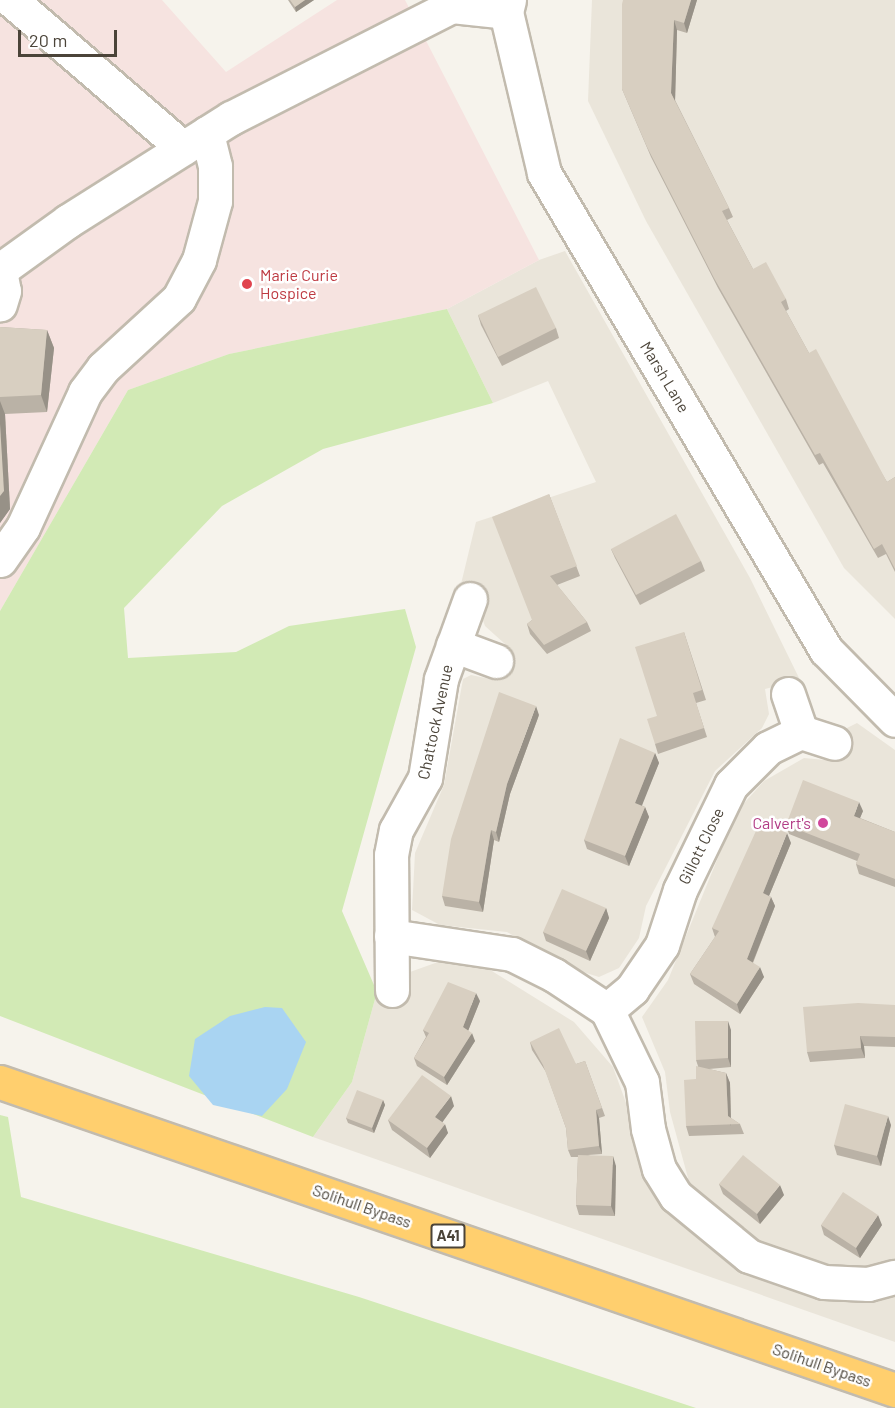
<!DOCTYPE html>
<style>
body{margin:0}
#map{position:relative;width:895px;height:1408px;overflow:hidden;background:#f6f3ec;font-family:Barlow,sans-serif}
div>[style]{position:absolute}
.residential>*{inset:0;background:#eae5da}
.medical>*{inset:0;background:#f6e3e0}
.green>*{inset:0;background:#d2eab5}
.water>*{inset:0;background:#a9d4f2}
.roads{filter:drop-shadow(2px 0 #c2bbae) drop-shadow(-2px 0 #c2bbae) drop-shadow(0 2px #c2bbae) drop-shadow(0 -2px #c2bbae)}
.minor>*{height:33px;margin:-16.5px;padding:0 16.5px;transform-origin:16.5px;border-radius:16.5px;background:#fff}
.highway>*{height:33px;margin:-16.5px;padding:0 16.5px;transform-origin:16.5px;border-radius:16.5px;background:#ffcf6e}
.wall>*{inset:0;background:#bab2a6}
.shaded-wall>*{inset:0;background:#979187}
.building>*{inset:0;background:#d8cfc1}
.dots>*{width:16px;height:16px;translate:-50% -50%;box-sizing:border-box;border:3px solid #fff;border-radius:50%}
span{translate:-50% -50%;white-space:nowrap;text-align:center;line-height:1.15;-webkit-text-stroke:5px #fff;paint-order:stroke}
.shield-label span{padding:2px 4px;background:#fff;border:2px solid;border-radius:4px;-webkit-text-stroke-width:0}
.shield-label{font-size:15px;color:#4b4439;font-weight:700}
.health-label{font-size:16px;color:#be3a42}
.left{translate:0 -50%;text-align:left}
.street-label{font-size:16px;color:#4b4439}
.hotel-label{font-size:16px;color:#b23c85}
.right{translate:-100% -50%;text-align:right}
.scale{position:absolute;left:18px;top:30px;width:99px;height:27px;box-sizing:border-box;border:3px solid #4b4439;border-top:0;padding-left:8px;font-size:18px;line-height:21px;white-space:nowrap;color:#4b4439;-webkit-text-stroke:4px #fff;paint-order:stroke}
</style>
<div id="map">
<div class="residential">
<div style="clip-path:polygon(592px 0,895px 0,895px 619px,844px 568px,646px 221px,588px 101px)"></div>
<div style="clip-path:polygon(565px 251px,750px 578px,800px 680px,765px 689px,769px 714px,762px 728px,715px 771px,646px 906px,639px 938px,619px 968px,599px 977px,570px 968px,507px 932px,440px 925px,412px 910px,415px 853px,444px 785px,463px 679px,471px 675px,490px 679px,505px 644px,485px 626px,481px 615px,484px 597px,461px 584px,476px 522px,596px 482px,548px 381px,493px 403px,447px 309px,539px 260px)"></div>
<div style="clip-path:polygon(857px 723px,895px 750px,895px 1342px,313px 1137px,352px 1082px,377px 992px,410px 999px,410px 972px,438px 962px,487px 968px,574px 1022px,613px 1067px,659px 1194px,688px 1178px,670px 1112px,665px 1072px,642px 1017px,668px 980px,737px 811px,764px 781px,804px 758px,836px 761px,843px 730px)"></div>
</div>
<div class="medical">
<div style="clip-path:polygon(0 0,162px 0,226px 72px,337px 0,405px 0,539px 260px,447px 309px,229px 354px,128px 390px,0 611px)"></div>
</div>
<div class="green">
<div style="clip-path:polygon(447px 309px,493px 403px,323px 449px,222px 506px,124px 608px,128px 658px,236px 652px,289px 626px,405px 609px,416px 647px,342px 911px,377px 992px,352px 1082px,313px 1137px,0 1016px,0 611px,128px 390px,229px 354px)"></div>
<div style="clip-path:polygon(0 1115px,8px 1117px,21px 1197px,359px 1297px,696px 1408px,0 1408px)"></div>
</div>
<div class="water">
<div style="clip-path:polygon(265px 1007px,282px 1008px,306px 1042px,287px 1089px,262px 1116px,213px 1105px,189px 1076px,195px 1039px,230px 1016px)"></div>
</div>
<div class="roads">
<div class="minor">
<div style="left:11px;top:0;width:227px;rotate:40.7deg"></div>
<div style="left:448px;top:0;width:7px;rotate:56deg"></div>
<div style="left:452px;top:6px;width:54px;rotate:6.3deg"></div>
<div style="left:509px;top:0;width:12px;rotate:104deg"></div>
<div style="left:506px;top:12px;width:165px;rotate:76.7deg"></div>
<div style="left:544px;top:173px;width:554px;rotate:59.41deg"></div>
<div style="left:826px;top:650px;width:98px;rotate:45.4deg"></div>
<div style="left:0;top:270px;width:84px;rotate:-35.8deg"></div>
<div style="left:68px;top:221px;width:193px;rotate:-32.3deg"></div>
<div style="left:231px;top:118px;width:248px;rotate:-26.9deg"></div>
<div style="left:0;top:271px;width:20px;rotate:79deg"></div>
<div style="left:4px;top:291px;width:14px;rotate:107deg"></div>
<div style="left:0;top:560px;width:40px;rotate:-55.1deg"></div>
<div style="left:23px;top:527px;width:149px;rotate:-65.3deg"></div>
<div style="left:85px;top:392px;width:30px;rotate:-53deg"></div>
<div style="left:103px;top:368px;width:103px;rotate:-42.6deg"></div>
<div style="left:179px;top:298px;width:43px;rotate:-62.2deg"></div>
<div style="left:199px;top:260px;width:61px;rotate:-74.8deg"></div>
<div style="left:215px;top:201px;width:35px;rotate:-90deg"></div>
<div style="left:215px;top:166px;width:34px;rotate:-104deg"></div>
<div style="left:453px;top:645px;width:46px;rotate:20.4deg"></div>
<div style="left:788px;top:694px;width:40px;rotate:71.1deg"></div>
<div style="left:391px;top:936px;width:122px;rotate:8.5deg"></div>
<div style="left:512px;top:954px;width:47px;rotate:26.6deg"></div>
<div style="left:554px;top:975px;width:64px;rotate:33.4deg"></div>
<div style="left:607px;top:1010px;width:80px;rotate:64.1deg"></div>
<div style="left:642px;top:1082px;width:47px;rotate:82.7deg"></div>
<div style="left:648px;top:1129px;width:41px;rotate:74.6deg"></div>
<div style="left:659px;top:1169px;width:32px;rotate:58deg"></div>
<div style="left:676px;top:1196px;width:94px;rotate:39.4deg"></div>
<div style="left:749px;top:1256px;width:79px;rotate:19.1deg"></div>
<div style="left:824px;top:1282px;width:44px;rotate:2.6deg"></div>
<div style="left:868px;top:1284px;width:28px;rotate:-15deg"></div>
<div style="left:392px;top:990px;width:135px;rotate:-90.4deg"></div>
<div style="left:391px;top:855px;width:25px;rotate:-79deg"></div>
<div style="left:396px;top:830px;width:60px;rotate:-60.9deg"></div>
<div style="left:425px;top:778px;width:100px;rotate:-80.8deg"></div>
<div style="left:441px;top:679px;width:85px;rotate:-70.1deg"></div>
<div style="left:607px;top:1010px;width:33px;rotate:-40deg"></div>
<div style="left:632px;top:989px;width:53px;rotate:-55.7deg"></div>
<div style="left:662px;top:945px;width:58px;rotate:-71.9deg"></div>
<div style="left:680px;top:890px;width:117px;rotate:-64.1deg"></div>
<div style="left:731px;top:785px;width:52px;rotate:-45deg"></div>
<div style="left:768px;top:748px;width:37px;rotate:-26deg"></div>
<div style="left:801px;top:732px;width:35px;rotate:18deg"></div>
</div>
<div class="highway">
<div style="left:0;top:1082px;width:947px;rotate:18.99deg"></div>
</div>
</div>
<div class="wall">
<div style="clip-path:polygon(288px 0,314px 0,296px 12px)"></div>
<div style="clip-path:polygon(697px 0,687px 33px,677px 30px,675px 100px,729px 208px,733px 217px,727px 220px,753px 269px,786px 299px,789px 309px,786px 311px,809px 353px,887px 482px,895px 477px,895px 572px,886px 554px,878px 558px,823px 463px,819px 465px,718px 288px,651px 157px,622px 89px,622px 4px)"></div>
<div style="clip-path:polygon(478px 315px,556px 328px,559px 338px,502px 366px,481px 325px)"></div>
<div style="clip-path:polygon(0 327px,47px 330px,54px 348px,47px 412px,5px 414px,10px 509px,0 523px)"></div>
<div style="clip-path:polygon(549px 494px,580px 576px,557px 585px,587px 622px,591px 631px,547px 654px,530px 634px,527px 624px,532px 620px)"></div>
<div style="clip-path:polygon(611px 549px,701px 561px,705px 571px,640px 605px,615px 558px)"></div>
<div style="clip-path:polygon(684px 632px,706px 700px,696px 703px,707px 737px,658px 754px,655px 744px,657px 716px)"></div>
<div style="clip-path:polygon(539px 715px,510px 794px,499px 842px,494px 840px,483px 912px,445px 906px,442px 896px)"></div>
<div style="clip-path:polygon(655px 753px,659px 763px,641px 805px,645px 807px,649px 817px,629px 866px,587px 849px,584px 840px)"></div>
<div style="clip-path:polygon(863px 811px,860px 818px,895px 832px,895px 887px,859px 874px,856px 864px,857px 861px,789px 834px,786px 825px)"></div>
<div style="clip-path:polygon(791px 843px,769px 896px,771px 897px,775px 906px,753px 963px,764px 977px,740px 1014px,694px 984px,690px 974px,715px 937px,712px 928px)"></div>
<div style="clip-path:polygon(606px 908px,609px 918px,590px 961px,546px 941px,543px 932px)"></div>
<div style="clip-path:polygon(480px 1001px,468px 1031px,475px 1041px,447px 1085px,417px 1066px,414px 1058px,426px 1037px,423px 1030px)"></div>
<div style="clip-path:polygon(895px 1005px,895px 1047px,864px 1046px,865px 1058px,810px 1062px,807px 1052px)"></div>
<div style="clip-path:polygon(731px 1030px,731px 1067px,709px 1069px,726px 1073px,730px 1083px,731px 1118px,740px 1124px,744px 1134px,689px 1136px,686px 1126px,696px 1079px,698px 1066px,696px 1060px)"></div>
<div style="clip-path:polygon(530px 1042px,576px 1064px,585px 1061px,605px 1116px,599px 1118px,602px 1154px,588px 1155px,616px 1166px,615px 1216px,579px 1215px,576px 1205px,578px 1157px,571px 1157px,568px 1150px,566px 1128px,546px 1072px,532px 1050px)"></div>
<div style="clip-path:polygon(383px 1100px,385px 1105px,374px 1133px,348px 1123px,346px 1118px)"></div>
<div style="clip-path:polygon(454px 1106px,442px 1122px,448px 1133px,430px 1158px,392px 1130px,388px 1120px)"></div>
<div style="clip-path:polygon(891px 1125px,881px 1166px,837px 1155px,834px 1145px)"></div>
<div style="clip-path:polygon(719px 1184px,784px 1195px,760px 1224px,723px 1194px)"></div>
<div style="clip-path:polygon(821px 1225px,882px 1225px,860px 1258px,824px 1235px)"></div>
</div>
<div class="shaded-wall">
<div style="clip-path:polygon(305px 0,314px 0,296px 12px,295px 7px)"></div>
<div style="clip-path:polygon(691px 0,697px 0,687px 33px,684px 23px)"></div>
<div style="clip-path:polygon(674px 20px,677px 30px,675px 103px,671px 93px)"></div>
<div style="clip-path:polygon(47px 330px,54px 348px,47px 412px,41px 395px)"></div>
<div style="clip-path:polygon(0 401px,5px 414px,10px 509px,0 523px)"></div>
<div style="clip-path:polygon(536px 706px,539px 715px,510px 794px,499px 842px,496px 832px,507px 784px)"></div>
<div style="clip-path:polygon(655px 753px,659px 763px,639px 813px,635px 803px)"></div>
<div style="clip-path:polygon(859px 802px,863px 811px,857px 825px,854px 816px)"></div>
<div style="clip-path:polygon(645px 807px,649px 817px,629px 866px,625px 856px)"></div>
<div style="clip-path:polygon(491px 830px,494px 840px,483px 912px,479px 902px)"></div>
<div style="clip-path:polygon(787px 833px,791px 843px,766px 903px,763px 893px)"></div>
<div style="clip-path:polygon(771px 897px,775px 906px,750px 969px,747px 959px)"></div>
<div style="clip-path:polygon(606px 908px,609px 918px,590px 961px,586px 951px)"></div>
<div style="clip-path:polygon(760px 967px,764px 977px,740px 1014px,737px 1004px)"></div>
<div style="clip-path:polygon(476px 993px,480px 1001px,466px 1036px,463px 1027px)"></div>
<div style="clip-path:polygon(728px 1021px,731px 1030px,731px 1067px,728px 1058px)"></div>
<div style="clip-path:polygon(472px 1033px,475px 1041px,447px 1085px,444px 1077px)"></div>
<div style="clip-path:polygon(860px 1036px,864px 1046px,865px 1058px,861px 1048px)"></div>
<div style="clip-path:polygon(726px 1073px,730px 1083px,731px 1126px,728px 1116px)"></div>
<div style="clip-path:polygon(451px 1096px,454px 1106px,439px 1127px,435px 1117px)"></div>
<div style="clip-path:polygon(383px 1100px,385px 1105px,374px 1133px,372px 1128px)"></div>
<div style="clip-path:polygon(596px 1110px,599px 1118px,602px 1154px,599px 1146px)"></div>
<div style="clip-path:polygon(888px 1116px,891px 1125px,881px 1166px,877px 1156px)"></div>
<div style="clip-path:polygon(445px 1124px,448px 1133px,430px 1158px,427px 1148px)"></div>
<div style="clip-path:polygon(613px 1156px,616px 1166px,615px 1216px,611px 1206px)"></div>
<div style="clip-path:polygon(780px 1185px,784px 1195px,760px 1224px,757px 1214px)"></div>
<div style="clip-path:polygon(878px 1215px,882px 1225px,860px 1258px,856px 1248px)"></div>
</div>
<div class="building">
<div style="clip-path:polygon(290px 0,305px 0,295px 7px)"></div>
<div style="clip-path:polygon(623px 0,691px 0,684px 23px,674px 20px,671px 93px,729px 208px,722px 211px,753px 269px,766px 262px,786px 299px,781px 302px,809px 353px,816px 349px,887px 482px,895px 477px,895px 569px,882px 544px,874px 549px,820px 453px,815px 455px,714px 278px,647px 147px,622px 89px,622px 4px)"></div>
<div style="clip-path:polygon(536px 287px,556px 328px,498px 357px,478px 315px)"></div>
<div style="clip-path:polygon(0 327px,47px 330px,41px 395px,0 397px)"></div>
<div style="clip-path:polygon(0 424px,4px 491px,0 496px)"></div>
<div style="clip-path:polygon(549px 494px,577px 566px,550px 576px,587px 622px,544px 645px,527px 624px,532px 620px,492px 517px)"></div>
<div style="clip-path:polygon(676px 514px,701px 561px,636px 595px,611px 549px)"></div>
<div style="clip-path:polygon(684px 632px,702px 690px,693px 693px,704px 728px,655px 744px,647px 719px,657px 716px,635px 647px)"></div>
<div style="clip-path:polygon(499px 692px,536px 706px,507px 784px,496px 832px,491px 830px,479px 902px,442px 896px,451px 839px)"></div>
<div style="clip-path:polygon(620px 738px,655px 753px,635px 803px,645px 807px,625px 856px,584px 840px)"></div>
<div style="clip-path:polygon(803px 780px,859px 802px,854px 816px,895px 832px,895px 879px,856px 864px,860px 854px,786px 825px)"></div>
<div style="clip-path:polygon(760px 822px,787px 833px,763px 893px,771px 897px,747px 959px,760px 967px,737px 1004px,690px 974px,719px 931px,712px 928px)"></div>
<div style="clip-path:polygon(562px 889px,606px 908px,586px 951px,543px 932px)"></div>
<div style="clip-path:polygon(448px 982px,476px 993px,463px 1027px,472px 1033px,444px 1077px,414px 1058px,429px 1033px,423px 1030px)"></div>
<div style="clip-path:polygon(858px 1003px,895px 1005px,895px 1037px,860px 1036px,861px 1048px,807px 1052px,803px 1007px)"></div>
<div style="clip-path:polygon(695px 1021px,728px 1021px,728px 1058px,696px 1060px)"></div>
<div style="clip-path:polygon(559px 1028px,576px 1064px,585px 1061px,602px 1108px,596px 1110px,599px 1146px,568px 1150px,566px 1128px,543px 1065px,530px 1042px)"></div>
<div style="clip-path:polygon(696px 1066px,726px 1073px,728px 1116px,740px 1124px,686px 1126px,684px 1080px,696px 1079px)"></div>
<div style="clip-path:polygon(422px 1075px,451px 1096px,435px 1117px,445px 1124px,427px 1148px,388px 1120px)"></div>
<div style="clip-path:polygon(357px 1090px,383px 1100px,372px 1128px,346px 1118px)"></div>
<div style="clip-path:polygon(845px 1104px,888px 1116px,877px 1156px,834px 1145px)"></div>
<div style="clip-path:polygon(578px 1155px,613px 1156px,611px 1206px,576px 1205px)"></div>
<div style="clip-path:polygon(743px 1155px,780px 1185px,757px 1214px,719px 1184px)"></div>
<div style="clip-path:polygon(843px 1192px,878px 1215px,856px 1248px,821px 1225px)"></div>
</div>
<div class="dots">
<div style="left:247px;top:284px;background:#e0444e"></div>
<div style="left:823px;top:823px;background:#d1479c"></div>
</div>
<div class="shield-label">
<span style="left:448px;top:1236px">A41</span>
</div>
<div class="health-label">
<span class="left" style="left:260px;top:284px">Marie Curie<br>Hospice</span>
</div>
<div class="street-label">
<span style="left:665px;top:377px;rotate:59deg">Marsh Lane</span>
<span style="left:435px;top:722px;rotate:-78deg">Chattock Avenue</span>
<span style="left:701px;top:846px;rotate:-64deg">Gillott Close</span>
<span style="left:362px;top:1206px;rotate:19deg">Solihull Bypass</span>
<span style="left:822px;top:1365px;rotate:19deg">Solihull Bypass</span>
</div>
<div class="hotel-label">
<span class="right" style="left:811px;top:823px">Calvert's</span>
</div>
<div class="scale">20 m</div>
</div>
